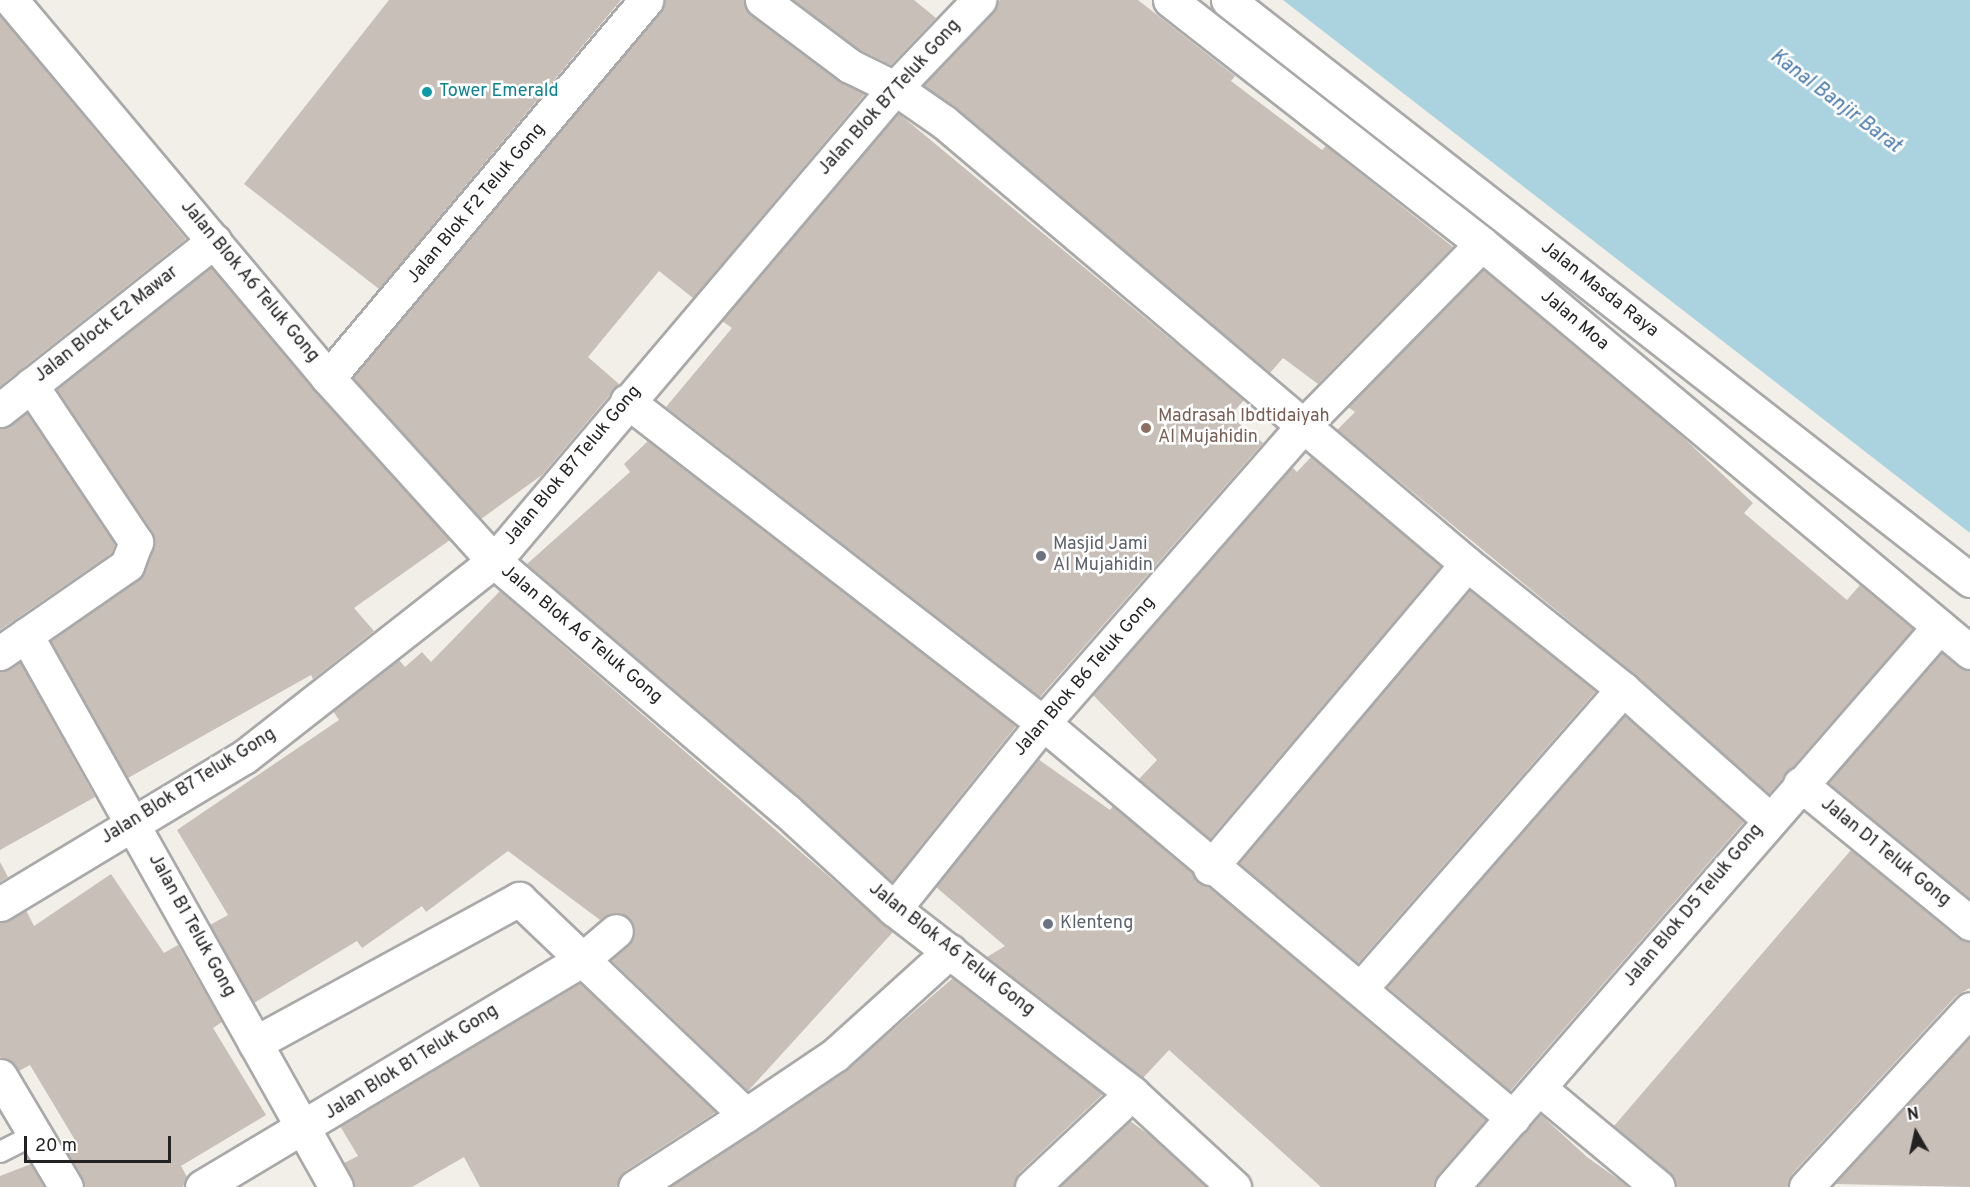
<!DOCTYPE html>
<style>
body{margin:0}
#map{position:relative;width:1970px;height:1187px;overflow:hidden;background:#f2efe9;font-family:Overpass,sans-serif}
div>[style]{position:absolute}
.water>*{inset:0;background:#aad3df}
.building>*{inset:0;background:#c7bfb8}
.roads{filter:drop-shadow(2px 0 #a9a9a9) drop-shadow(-2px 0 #a9a9a9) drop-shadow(0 2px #a9a9a9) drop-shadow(0 -2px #a9a9a9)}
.lane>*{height:20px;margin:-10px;padding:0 10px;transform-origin:10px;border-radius:10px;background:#fff}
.street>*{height:33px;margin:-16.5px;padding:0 16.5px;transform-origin:16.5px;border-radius:16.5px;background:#fff}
.dots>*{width:16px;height:16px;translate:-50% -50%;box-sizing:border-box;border:3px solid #fff;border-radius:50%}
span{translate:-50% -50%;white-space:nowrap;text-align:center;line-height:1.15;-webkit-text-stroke:5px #fff;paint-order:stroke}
.culture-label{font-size:18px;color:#0d838f}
.left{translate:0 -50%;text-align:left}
.street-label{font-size:18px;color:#222}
.education-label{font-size:18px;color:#785e54}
.worship-label{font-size:18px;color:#5b616d}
.water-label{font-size:20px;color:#4a7aab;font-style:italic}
.north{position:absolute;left:1886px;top:1103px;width:60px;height:60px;-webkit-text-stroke:4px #fff;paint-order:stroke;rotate:351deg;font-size:16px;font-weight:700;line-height:24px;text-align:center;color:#222}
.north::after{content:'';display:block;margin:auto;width:21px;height:27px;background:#222;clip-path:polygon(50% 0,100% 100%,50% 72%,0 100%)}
.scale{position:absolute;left:24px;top:1136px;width:147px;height:27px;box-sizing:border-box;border:3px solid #222;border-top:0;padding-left:8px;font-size:18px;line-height:21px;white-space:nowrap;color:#222;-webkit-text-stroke:4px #fff;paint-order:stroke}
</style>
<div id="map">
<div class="water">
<div style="clip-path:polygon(1283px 0,1970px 0,1970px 533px)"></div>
</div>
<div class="building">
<div style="clip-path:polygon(389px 0,621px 0,379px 289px,244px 184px)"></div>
<div style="clip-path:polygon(664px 0,744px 0,751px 15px,865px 94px,693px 298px,659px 271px,588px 357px,619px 384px,542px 475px,481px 519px,353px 378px,660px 12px)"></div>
<div style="clip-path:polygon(793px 0,914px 0,936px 18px,891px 65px,860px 50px)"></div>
<div style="clip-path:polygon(1000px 0,1138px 0,1235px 76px,1231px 81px,1322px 150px,1326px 146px,1453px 247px,1318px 384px,1283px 358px,1270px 373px,924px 85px)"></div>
<div style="clip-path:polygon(0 16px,186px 239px,0 386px)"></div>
<div style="clip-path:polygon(898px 113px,1244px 400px,1230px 416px,1263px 443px,1040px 697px,666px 407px,732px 328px,722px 321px)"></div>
<div style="clip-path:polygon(211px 267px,450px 540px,354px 608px,374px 631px,313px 679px,311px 675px,128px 778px,51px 641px,138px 580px,155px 539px,56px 389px)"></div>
<div style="clip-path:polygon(1483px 269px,1673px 428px,1753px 503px,1744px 513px,1847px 600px,1860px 585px,1913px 629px,1769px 794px,1635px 675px,1337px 430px,1355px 412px,1348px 407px)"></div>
<div style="clip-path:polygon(27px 413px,115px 544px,112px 553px,0 630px,0 428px)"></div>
<div style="clip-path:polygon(648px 441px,1016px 726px,892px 882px,527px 564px,630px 472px,624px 464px)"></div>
<div style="clip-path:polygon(1311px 457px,1441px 566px,1210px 839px,1139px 779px,1157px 760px,1093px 695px,1292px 467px,1297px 472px)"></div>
<div style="clip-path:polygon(1470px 590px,1596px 691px,1358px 963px,1239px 863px)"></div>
<div style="clip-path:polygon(500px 591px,893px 932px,748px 1091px,611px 960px,633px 938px,630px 918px,613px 913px,600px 920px,508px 851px,426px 912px,422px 906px,362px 948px,357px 941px,254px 1003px,210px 925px,228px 915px,177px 830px,339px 720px,333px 711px,399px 660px,405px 667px,422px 652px,431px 662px)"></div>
<div style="clip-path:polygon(1942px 653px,1970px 670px,1970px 899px,1828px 783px)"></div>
<div style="clip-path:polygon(20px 662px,95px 797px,0 850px,0 671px)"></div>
<div style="clip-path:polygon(1625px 716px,1744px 822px,1510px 1091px,1387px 987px)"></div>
<div style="clip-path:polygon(1038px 759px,1110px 810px,1113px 806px,1486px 1120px,1438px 1175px,1434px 1187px,1321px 1187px,1169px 1050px,1143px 1078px,987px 957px,1005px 946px,936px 887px)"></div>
<div style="clip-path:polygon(1851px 850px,1958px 938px,1970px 941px,1970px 988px,1956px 996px,1792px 1174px,1788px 1187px,1676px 1187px,1670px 1173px,1614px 1126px)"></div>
<div style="clip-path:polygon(0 862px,8px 877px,0 882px)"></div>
<div style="clip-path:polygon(111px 874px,164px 953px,178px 945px,222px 1022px,213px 1028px,266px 1115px,181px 1166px,187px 1177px,183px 1187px,85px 1187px,66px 1150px,78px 1145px,30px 1065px,19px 1071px,0 1057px,0 923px,26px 910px,34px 926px)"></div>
<div style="clip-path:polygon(953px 978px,1103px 1094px,1019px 1173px,1014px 1187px,669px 1187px,846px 1070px)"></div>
<div style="clip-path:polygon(580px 983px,716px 1112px,625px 1171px,616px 1187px,480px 1187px,464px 1157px,412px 1187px,355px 1187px,344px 1163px,358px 1156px,340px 1126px)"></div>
<div style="clip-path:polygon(1970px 1037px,1970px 1187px,1835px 1184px)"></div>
<div style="clip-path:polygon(1540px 1114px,1587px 1157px,1629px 1187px,1477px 1187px)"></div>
<div style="clip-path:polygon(1130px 1121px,1151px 1136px,1206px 1187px,1059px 1187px)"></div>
<div style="clip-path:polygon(31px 1164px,44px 1187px,0 1187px,0 1176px)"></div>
</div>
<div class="roads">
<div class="lane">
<div style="left:0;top:1152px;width:40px;rotate:-26.6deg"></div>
</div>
<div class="street">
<div style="left:11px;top:0;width:493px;rotate:50deg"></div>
<div style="left:328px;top:378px;width:247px;rotate:47.8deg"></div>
<div style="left:494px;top:561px;width:385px;rotate:40.5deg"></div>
<div style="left:787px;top:811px;width:145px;rotate:42.5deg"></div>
<div style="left:894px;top:909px;width:301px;rotate:37.7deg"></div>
<div style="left:1132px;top:1093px;width:139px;rotate:42.7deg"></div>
<div style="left:762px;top:0;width:110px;rotate:36.9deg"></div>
<div style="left:850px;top:66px;width:50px;rotate:26.1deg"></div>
<div style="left:895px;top:88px;width:60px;rotate:34.8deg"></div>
<div style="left:944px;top:122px;width:685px;rotate:40.2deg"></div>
<div style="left:1467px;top:564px;width:200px;rotate:38.7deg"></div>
<div style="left:1623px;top:689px;width:194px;rotate:41.7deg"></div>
<div style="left:1170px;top:0;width:396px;rotate:38deg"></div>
<div style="left:1482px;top:244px;width:636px;rotate:39.9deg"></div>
<div style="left:1228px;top:0;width:942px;rotate:38.01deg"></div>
<div style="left:328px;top:378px;width:494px;rotate:-49.9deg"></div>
<div style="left:627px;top:401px;width:526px;rotate:37.74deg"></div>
<div style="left:1043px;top:723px;width:614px;rotate:40.04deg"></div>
<div style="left:0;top:410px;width:273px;rotate:-38.3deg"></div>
<div style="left:26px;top:635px;width:633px;rotate:60.68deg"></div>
<div style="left:0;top:653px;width:155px;rotate:-34.7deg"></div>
<div style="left:127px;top:565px;width:25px;rotate:-69deg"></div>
<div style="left:136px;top:542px;width:189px;rotate:-123.8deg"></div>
<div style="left:1800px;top:784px;width:220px;rotate:39.3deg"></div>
<div style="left:1210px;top:868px;width:398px;rotate:-49.8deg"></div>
<div style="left:0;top:904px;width:285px;rotate:-31.1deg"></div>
<div style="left:244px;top:757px;width:318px;rotate:-38.1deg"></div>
<div style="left:494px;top:561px;width:620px;rotate:-49.71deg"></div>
<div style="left:895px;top:88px;width:122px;rotate:-46.3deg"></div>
<div style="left:894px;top:909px;width:238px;rotate:-51.3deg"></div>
<div style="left:1043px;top:723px;width:395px;rotate:-48.8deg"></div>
<div style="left:1303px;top:426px;width:255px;rotate:-45.5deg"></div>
<div style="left:1362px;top:987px;width:396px;rotate:-48.8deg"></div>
<div style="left:255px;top:1043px;width:301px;rotate:-28.6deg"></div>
<div style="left:519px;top:899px;width:313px;rotate:43.6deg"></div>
<div style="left:746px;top:1115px;width:132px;rotate:147deg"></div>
<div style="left:0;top:1076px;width:129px;rotate:59.3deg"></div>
<div style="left:1540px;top:1089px;width:153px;rotate:39.7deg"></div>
<div style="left:746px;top:1115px;width:107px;rotate:-34deg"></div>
<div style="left:835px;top:1055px;width:155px;rotate:-42.1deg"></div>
<div style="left:202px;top:1187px;width:444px;rotate:-30.9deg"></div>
<div style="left:583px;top:959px;width:43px;rotate:-40.3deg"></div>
<div style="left:1032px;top:1187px;width:137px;rotate:-43.2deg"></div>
<div style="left:1452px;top:1187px;width:742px;rotate:-48.99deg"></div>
<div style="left:1806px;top:1187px;width:242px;rotate:-47.3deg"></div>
</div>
</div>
<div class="dots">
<div style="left:427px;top:92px;background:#0f9aa8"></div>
<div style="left:1146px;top:428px;background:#8d6e63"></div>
<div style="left:1041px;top:556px;background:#6b7280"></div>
<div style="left:1048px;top:924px;background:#6b7280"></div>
</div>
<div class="culture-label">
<span class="left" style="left:439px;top:92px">Tower Emerald</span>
</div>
<div class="street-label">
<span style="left:890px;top:98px;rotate:-48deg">Jalan Blok B7 Teluk Gong</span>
<span style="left:477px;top:204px;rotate:-50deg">Jalan Blok F2 Teluk Gong</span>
<span style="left:249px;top:282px;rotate:50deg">Jalan Blok A6 Teluk Gong</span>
<span style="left:1599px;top:290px;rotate:38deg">Jalan Masda Raya</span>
<span style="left:1574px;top:321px;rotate:40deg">Jalan Moa</span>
<span style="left:107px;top:325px;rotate:-38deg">Jalan Block E2 Mawar</span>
<span style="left:573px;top:466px;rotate:-50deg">Jalan Blok B7 Teluk Gong</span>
<span style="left:581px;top:635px;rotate:40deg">Jalan Blok A6 Teluk Gong</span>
<span style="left:1085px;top:677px;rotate:-49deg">Jalan Blok B6 Teluk Gong</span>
<span style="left:189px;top:787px;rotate:-32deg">Jalan Blok B7 Teluk Gong</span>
<span style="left:1885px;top:853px;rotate:39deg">Jalan D1 Teluk Gong</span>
<span style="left:1694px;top:906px;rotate:-50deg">Jalan Blok D5 Teluk Gong</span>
<span style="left:191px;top:926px;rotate:61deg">Jalan B1 Teluk Gong</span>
<span style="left:951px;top:950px;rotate:38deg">Jalan Blok A6 Teluk Gong</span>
<span style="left:412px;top:1063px;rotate:-32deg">Jalan Blok B1 Teluk Gong</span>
</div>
<div class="education-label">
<span class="left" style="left:1158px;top:428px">Madrasah Ibdtidaiyah<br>Al Mujahidin</span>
</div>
<div class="worship-label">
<span class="left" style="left:1053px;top:556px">Masjid Jami<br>Al Mujahidin</span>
<span class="left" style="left:1060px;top:924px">Klenteng</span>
</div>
<div class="water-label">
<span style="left:1835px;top:102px;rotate:37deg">Kanal Banjir Barat</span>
</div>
<div class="north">N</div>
<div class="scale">20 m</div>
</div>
